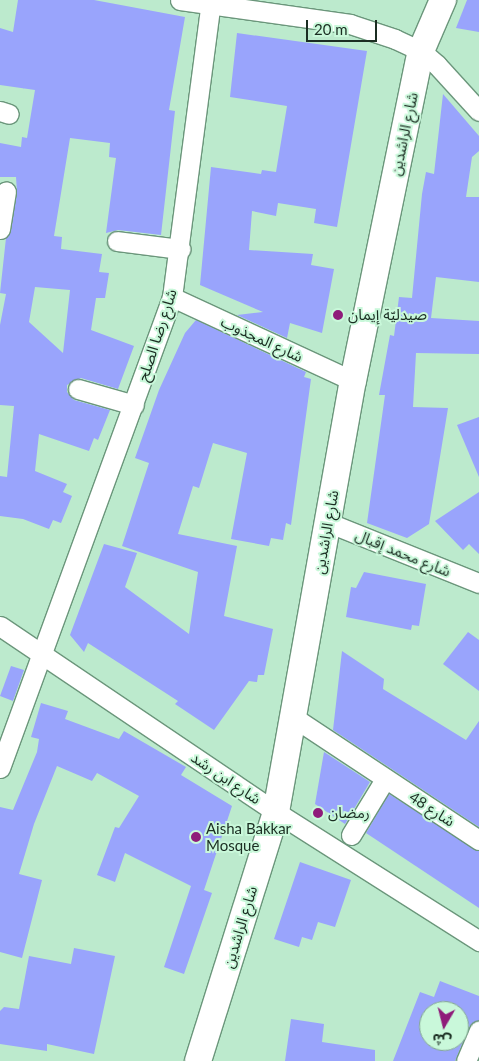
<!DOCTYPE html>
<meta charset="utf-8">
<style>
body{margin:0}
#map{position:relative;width:479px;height:1061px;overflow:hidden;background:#bceacd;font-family:Lato,"Noto Sans Arabic",sans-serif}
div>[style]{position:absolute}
.building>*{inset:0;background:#99a4fc}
.roads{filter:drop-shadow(1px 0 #6b967b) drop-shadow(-1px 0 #6b967b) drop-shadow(0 1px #6b967b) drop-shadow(0 -1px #6b967b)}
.street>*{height:19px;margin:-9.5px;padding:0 9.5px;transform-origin:9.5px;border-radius:9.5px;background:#fff}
.secondary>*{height:26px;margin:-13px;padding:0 13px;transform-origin:13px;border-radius:13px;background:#fff}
.dots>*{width:14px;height:14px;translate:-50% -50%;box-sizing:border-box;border:2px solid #c9f8da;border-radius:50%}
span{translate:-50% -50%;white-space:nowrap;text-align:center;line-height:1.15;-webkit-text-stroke:4px #c9f8da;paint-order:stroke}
.street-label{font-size:15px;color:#1b2d22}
.poi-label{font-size:15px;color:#1b2d22}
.left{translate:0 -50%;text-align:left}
.north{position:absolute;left:419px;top:1001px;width:50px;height:50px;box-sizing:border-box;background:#c9f8da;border:1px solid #83a790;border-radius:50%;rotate:188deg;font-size:14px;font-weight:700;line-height:20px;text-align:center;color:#1b2d22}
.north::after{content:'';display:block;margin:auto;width:18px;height:22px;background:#8f1b7a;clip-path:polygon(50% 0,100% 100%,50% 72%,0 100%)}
.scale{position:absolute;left:306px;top:20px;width:71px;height:22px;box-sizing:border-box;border:2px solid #1b2d22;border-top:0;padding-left:6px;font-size:15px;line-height:18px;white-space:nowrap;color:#1b2d22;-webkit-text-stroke:4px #c9f8da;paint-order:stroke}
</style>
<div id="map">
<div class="building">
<div style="clip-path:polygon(evenodd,18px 0,94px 0,185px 17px,169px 110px,175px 111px,161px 235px,118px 230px,106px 233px,116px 158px,109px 157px,110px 143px,70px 138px,54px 236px,62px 237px,61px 249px,102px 254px,99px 272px,109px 273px,105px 298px,96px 298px,91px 330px,134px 346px,118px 389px,81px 378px,67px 385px,67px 392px,74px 400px,110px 410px,98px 440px,94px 438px,89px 451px,39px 434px,35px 471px,67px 484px,63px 492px,72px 496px,61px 523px,53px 520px,49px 529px,23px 519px,0 516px,0 476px,7px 477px,14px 406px,0 405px,0 325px,6px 294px,0 293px,6px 238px,11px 231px,17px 192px,16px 177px,0 177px,0 143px,21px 147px,22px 137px,27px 138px,35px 90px,0 85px,0 28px,13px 32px,18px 0,35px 287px,70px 290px,63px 353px,29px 322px,35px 287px)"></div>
<div style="clip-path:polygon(467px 0,479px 0,479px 32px,456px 28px)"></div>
<div style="clip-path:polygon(237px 33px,367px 51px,337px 227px,314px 223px,316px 209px,278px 203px,276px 216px,252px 211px,249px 250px,313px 254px,311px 265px,334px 269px,322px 333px,290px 323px,287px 338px,237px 315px,263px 312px,200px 285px,211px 167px,261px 174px,262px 170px,276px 172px,287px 106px,230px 97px)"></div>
<div style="clip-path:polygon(443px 94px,479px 136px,479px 151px,472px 157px,466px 197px,479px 197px,479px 282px,436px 277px,431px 318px,479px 321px,479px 354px,416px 353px,413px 407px,448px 408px,429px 524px,407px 538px,367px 523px,385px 395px,379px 395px,390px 335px,394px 336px,399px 297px,412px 298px,422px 194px,426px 172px,434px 174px)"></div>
<div style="clip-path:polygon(196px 320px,306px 372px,304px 377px,311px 379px,291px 525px,286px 523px,283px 540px,271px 538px,269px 546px,231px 539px,247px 453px,213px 443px,199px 488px,193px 486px,178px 534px,237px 546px,224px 616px,273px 629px,264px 675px,258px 675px,257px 682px,249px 681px,214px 730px,175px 704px,178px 701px,88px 643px,84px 652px,70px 635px,104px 544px,137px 553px,125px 587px,189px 634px,198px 572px,122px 546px,149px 463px,135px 458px,159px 390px,185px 333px)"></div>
<div style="clip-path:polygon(479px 417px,479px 477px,457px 425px)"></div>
<div style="clip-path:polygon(479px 492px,479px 554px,469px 544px,463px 550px,435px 521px)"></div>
<div style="clip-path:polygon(364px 572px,426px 584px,419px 626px,412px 625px,411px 630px,346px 617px,351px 587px,356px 588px)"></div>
<div style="clip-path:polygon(468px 632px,479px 640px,479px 691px,443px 664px)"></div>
<div style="clip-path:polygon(342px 651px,384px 679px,383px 689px,466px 740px,479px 721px,479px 827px,333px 730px)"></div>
<div style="clip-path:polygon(11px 666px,24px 670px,13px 701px,0 696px)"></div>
<div style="clip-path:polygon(41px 703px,68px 711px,65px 719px,119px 739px,124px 731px,186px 767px,181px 775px,232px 806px,204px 890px,212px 893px,184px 974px,164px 967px,191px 886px,125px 853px,115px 882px,97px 875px,115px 827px,119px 828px,139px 796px,97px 773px,92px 781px,57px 766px,34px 824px,19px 874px,42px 880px,22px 958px,0 952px,0 807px,13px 810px,37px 752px,39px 739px,31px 737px)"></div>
<div style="clip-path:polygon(324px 752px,370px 782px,345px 824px,315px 804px)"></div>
<div style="clip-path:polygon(389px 794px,479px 851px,479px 908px,366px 833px)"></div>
<div style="clip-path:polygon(300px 862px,351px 880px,335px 927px,318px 922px,312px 940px,302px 937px,299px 947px,274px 939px)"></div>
<div style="clip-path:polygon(74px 948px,115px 956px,94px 1054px,47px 1044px,47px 1051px,0 1044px,0 1011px,4px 1007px,19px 1009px,29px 956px,71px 964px)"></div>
<div style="clip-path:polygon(evenodd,440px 981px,479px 996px,479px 1020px,469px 1027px,455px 1061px,393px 1061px,420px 992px,434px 997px,440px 981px,429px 1011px,459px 1011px,459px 1041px,429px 1041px,429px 1011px)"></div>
<div style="clip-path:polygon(291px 1019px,324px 1024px,322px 1042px,375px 1050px,375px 1061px,285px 1061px)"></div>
</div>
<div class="roads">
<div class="street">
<div style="left:180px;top:0;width:172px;rotate:8deg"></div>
<div style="left:350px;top:24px;width:47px;rotate:18.4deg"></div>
<div style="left:395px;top:39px;width:29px;rotate:25deg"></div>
<div style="left:421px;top:51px;width:21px;rotate:41deg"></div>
<div style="left:437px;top:65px;width:62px;rotate:47.6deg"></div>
<div style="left:0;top:111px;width:9px;rotate:18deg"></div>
<div style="left:0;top:229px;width:38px;rotate:-81deg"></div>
<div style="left:117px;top:241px;width:64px;rotate:7.2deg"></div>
<div style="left:172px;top:297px;width:200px;rotate:24.9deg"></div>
<div style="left:78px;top:389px;width:58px;rotate:15.9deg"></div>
<div style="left:327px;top:522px;width:164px;rotate:21.9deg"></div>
<div style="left:0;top:626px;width:333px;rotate:34deg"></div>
<div style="left:276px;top:812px;width:241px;rotate:32.4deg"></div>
<div style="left:293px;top:717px;width:223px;rotate:33.5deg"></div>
<div style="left:0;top:768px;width:501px;rotate:-69.94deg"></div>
<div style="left:172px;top:297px;width:300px;rotate:-82.5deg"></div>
<div style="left:351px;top:835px;width:66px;rotate:-58.7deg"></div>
<div style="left:466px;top:1061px;width:33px;rotate:-67deg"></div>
</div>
<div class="secondary">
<div style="left:198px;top:1061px;width:261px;rotate:-72.6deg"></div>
<div style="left:276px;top:812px;width:438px;rotate:-79.9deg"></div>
<div style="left:353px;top:381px;width:337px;rotate:-78.4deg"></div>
<div style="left:421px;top:51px;width:56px;rotate:-66.7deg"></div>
</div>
</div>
<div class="dots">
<div style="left:338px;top:315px;background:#8f1b7a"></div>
<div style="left:318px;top:813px;background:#8f1b7a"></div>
<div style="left:196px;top:837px;background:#8f1b7a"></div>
</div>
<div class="street-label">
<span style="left:404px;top:134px;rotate:-78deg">شارع الراشدين</span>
<span style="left:157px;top:335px;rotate:-72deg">شارع رضا الصلح</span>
<span style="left:262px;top:339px;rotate:25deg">شارع المجذوب</span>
<span style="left:326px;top:532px;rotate:-80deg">شارع الراشدين</span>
<span style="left:403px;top:553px;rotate:22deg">شارع محمد إقبال</span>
<span style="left:226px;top:778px;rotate:34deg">شارع ابن رشد</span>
<span style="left:432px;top:809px;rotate:33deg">شارع 48</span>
<span style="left:240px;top:927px;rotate:-73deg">شارع الراشدين</span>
</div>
<div class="poi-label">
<span class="left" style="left:348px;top:315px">صيدليّة إيمان</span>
<span class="left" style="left:328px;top:813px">رمضان</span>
<span class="left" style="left:206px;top:837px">Aisha Bakkar<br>Mosque</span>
</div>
<div class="north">ش</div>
<div class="scale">20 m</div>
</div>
